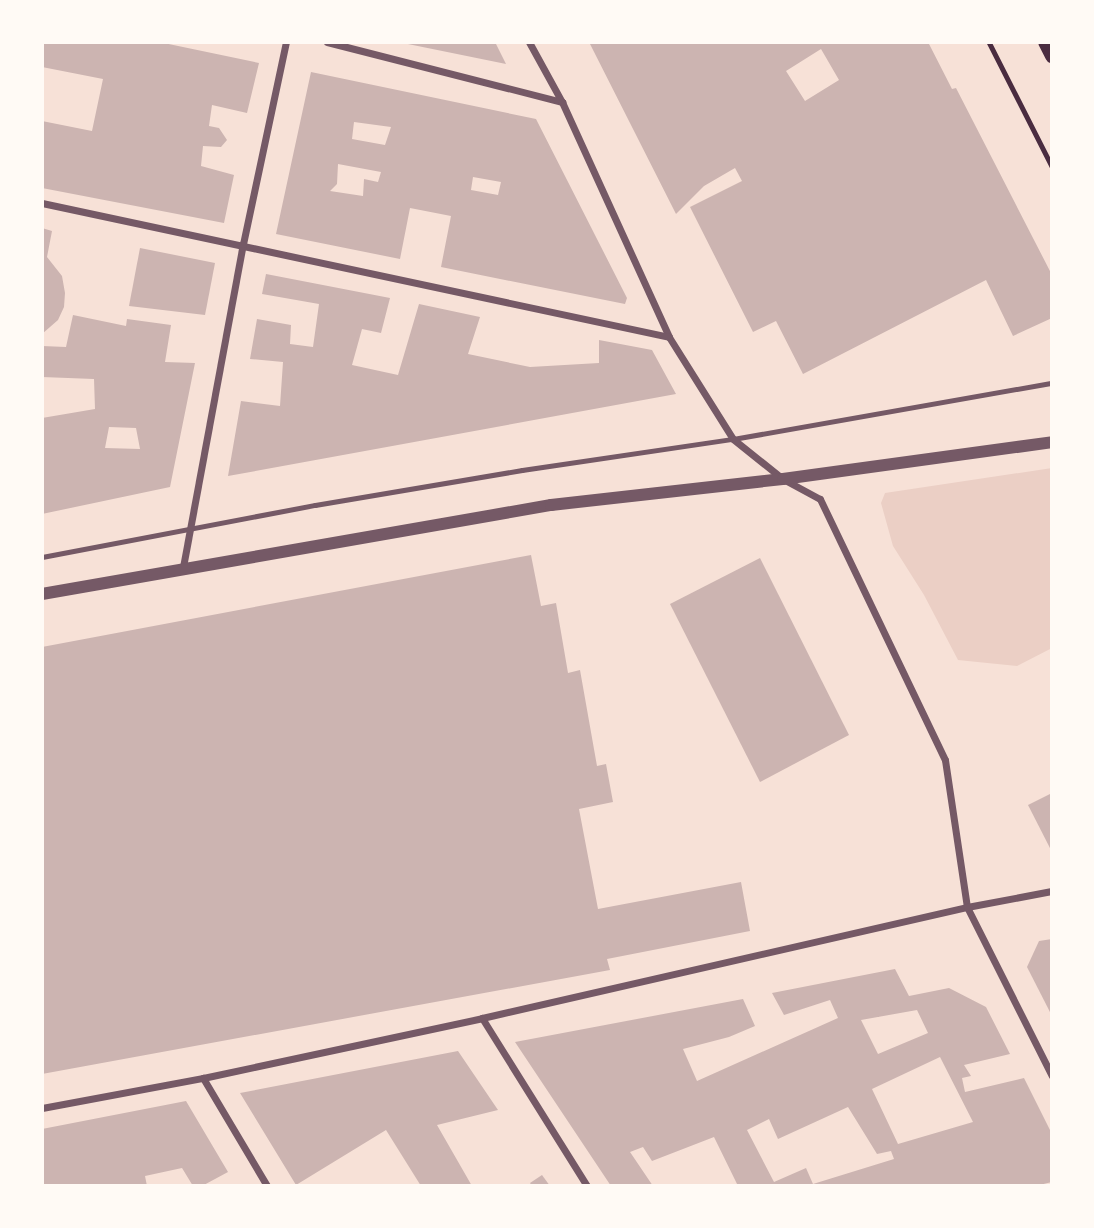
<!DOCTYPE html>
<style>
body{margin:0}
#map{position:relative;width:1094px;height:1228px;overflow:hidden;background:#f7e1d7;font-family:Inter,sans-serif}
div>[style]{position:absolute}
.green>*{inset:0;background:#ebcfc5}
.building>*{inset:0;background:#ccb4b1}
.path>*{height:4.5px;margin:-2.25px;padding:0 2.25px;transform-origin:2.25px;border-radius:2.25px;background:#4a2c40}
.service>*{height:5px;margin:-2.5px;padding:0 2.5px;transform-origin:2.5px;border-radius:2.5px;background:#755966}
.minor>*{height:7px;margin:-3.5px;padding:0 3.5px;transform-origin:3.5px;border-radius:3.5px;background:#755966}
.tertiary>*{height:12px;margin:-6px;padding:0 6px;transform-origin:6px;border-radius:6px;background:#755966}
.secondary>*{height:14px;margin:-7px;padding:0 7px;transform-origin:7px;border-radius:7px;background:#4a2c40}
span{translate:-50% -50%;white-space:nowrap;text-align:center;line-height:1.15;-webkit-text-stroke:7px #fffaf5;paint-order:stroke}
.frame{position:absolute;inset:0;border:44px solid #fffaf5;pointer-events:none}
</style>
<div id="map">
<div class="green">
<div style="clip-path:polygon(1052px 468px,1052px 648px,1017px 666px,958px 660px,924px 595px,893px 546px,881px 503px,885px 493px)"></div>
</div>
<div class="building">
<div style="clip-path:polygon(42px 42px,159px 42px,259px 63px,247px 113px,212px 105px,209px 126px,219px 128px,227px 140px,221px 147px,203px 146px,201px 166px,234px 175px,224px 223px,42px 188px,42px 121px,92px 131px,103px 79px,42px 67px)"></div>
<div style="clip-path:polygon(403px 42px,495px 42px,506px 64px,403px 43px)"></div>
<div style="clip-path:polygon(evenodd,589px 42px,928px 42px,952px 89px,956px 88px,1052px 275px,1052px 318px,1013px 336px,986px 280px,803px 374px,776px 321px,753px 332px,690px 207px,742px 181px,735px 168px,704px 186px,676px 214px,589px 42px,821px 49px,839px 80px,805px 101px,786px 71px,821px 49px)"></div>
<div style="clip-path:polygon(evenodd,311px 72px,536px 119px,627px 298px,625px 304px,441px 267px,451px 216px,410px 208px,400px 259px,276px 234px,311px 72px,354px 122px,391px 127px,385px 145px,352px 139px,354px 122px,311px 72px,338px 164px,381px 172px,378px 182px,364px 179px,363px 196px,330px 191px,337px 184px,338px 164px,311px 72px,473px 177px,501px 182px,498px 195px,471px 190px,473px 177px)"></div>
<div style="clip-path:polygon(42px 228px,52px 231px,47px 257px,62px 276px,65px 293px,64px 307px,58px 320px,42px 334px)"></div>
<div style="clip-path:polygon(140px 248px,215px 263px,205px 315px,129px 306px)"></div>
<div style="clip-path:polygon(266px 274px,390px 298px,381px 333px,362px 329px,352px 365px,398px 375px,419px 304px,480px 317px,468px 354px,530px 367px,599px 363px,599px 340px,652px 350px,676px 394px,228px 476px,241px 401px,280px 406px,283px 362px,250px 359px,257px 319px,291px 325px,290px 344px,313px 347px,319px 304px,262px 294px)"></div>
<div style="clip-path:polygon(evenodd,73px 315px,126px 326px,127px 319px,171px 325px,165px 362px,195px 363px,170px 487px,42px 514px,42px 418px,95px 409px,94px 379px,42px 377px,42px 346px,66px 347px,73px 315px,109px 427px,136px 428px,140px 449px,105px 448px,109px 427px)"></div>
<div style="clip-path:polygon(531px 555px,541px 606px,556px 603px,568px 673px,580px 670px,597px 766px,606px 764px,613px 802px,579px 809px,598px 909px,741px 882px,750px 931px,607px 959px,610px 970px,42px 1074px,42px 647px)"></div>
<div style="clip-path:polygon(760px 558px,849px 735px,760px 782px,670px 604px)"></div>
<div style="clip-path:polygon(1052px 793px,1052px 852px,1028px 805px)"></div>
<div style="clip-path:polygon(1052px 939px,1052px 1016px,1027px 967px,1039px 941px)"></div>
<div style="clip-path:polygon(evenodd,895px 969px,909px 996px,949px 988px,986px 1007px,1010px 1054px,964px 1065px,971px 1076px,962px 1078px,965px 1092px,1024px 1078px,1052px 1134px,1052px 1182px,1035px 1186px,738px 1186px,714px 1137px,652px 1161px,643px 1147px,630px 1152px,653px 1186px,611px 1186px,515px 1042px,743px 999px,755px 1026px,729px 1037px,683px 1049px,697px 1081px,838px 1018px,830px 1000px,784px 1015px,772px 993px,895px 969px,917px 1010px,928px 1033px,878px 1054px,861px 1020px,917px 1010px,895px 969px,940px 1057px,973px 1122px,898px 1144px,872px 1089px,940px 1057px,895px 969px,848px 1107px,877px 1154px,891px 1151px,894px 1159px,813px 1184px,806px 1168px,774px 1182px,747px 1130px,769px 1119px,778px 1139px,848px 1107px)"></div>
<div style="clip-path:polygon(458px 1051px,498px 1110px,437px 1125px,472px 1186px,421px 1186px,386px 1130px,296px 1185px,240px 1093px)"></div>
<div style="clip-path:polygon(186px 1101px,228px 1172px,202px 1186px,193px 1186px,182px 1168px,145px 1176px,147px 1186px,42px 1186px,42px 1129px)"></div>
<div style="clip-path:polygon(542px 1175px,550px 1186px,532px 1186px,530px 1183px)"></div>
</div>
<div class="path">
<div style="left:989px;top:42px;width:139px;rotate:63.1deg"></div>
</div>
<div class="service">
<div style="left:42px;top:557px;width:278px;rotate:-10.8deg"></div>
<div style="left:315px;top:505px;width:210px;rotate:-9.6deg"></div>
<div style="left:522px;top:470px;width:213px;rotate:-8.4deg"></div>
<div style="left:733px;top:439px;width:324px;rotate:-10deg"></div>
</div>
<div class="minor">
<div style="left:327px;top:42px;width:243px;rotate:14.3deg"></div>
<div style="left:529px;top:42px;width:68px;rotate:61.2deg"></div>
<div style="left:562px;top:102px;width:258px;rotate:65.5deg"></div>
<div style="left:669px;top:337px;width:120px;rotate:57.9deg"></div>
<div style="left:733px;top:439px;width:64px;rotate:38.7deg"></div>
<div style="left:783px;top:479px;width:42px;rotate:28.4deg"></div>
<div style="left:820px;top:499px;width:289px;rotate:64.4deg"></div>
<div style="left:945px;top:760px;width:149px;rotate:81.5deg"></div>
<div style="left:967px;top:907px;width:189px;rotate:63.3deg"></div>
<div style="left:42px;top:203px;width:641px;rotate:12.06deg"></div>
<div style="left:183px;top:567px;width:329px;rotate:-79.5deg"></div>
<div style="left:243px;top:244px;width:207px;rotate:-78deg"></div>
<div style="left:482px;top:1018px;width:198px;rotate:58deg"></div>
<div style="left:203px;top:1078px;width:126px;rotate:59.3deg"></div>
<div style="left:42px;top:1108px;width:164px;rotate:-10.6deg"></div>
<div style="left:203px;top:1078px;width:285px;rotate:-12.1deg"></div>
<div style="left:482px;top:1018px;width:498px;rotate:-12.9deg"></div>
<div style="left:967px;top:907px;width:86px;rotate:-10.7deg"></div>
</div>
<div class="tertiary">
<div style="left:42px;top:594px;width:517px;rotate:-9.92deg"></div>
<div style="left:551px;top:505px;width:233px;rotate:-6.4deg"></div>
<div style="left:783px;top:479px;width:272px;rotate:-7.8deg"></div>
</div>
<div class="secondary">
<div style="left:1045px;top:42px;width:16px;rotate:63deg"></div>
</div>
<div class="frame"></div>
</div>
